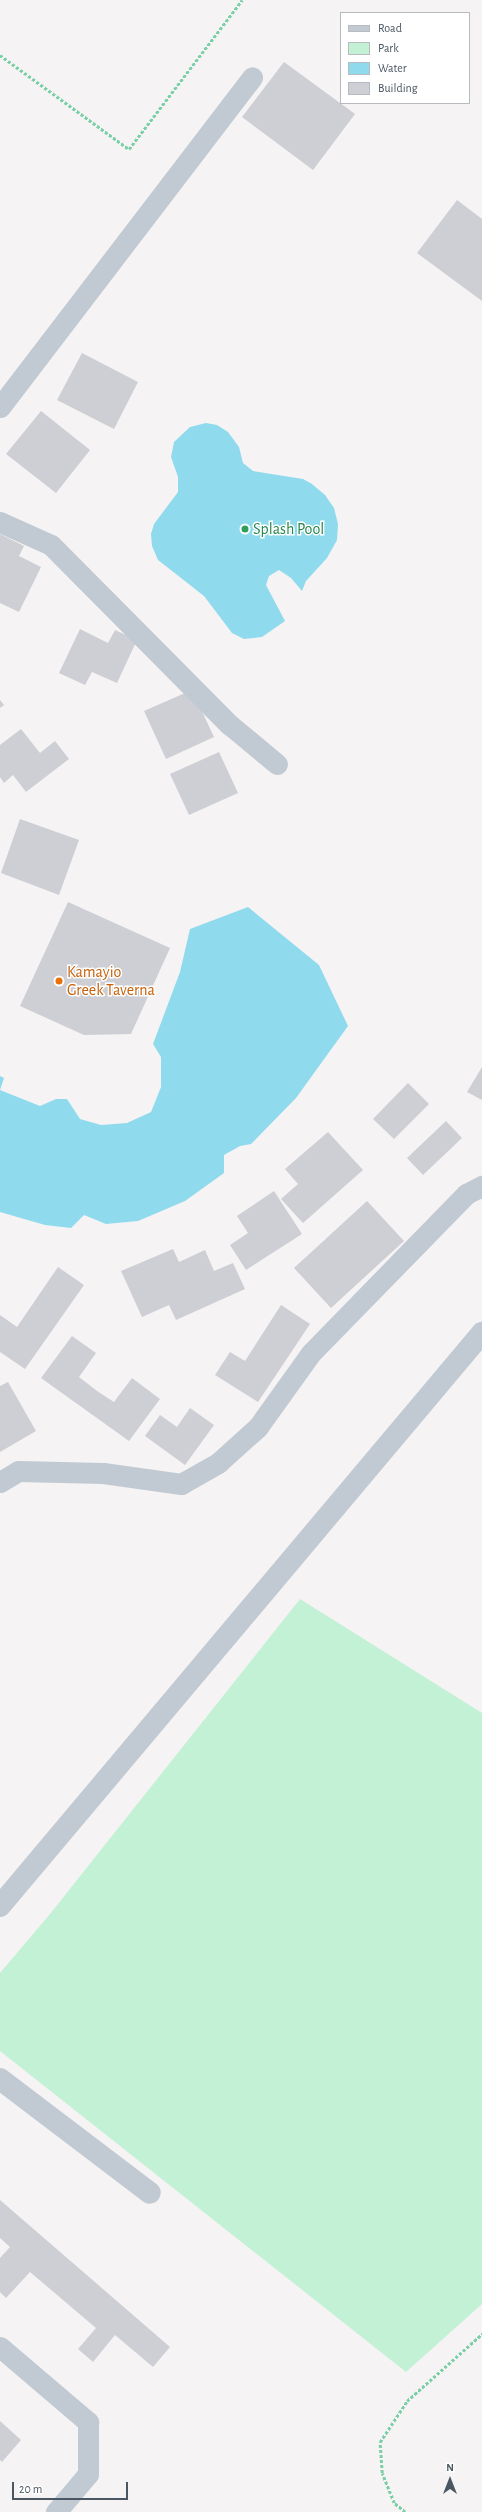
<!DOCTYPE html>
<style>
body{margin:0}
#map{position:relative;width:482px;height:2512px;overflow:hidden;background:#f5f3f3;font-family:"Alegreya Sans",sans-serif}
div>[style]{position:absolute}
.green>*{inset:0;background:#c3f1d5}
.water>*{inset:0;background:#90daee}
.building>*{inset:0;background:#cdcfd5}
.path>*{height:2.5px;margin-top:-1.25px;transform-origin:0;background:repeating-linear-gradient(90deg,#7ad0a6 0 3px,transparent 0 5px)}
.service>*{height:21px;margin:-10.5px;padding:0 10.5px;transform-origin:10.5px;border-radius:10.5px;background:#c1cad2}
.minor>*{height:22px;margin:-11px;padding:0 11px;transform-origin:11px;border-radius:11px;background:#c1cad2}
.dots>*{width:11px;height:11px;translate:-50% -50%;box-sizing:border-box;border:2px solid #fff;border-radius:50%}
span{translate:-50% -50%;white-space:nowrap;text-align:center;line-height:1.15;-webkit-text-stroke:3px #fff;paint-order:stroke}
.leisure-label{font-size:16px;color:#27864d}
.left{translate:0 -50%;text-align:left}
.food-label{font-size:16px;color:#c56008}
.legend{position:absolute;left:340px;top:12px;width:130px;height:92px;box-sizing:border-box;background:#fff;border:1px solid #b7bbc0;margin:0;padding:5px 7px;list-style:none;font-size:12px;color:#4a5661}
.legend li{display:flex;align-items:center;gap:8px;height:20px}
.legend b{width:20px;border:1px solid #b7bbc0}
.north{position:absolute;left:430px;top:2460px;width:40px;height:40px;-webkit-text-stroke:3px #fff;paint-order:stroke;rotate:0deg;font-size:11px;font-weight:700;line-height:16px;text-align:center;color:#4a5661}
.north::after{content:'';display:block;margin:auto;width:14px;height:18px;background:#4a5661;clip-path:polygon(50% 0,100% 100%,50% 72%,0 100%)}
.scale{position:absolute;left:12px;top:2482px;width:116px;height:18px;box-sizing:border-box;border:2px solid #4a5661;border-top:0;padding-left:5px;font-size:12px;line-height:14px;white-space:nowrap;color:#4a5661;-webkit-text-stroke:3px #fff;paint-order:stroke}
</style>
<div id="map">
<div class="green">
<div style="clip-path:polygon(300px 1599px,482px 1713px,482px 2304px,406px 2372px,0 2051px,0 1973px,50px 1914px)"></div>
</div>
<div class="water">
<div style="clip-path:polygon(206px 423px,217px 425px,228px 432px,239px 447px,243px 463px,253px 471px,303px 479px,312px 484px,325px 495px,334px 508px,338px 524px,337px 540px,327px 558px,306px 581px,302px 591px,291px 578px,279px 570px,269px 576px,266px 585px,285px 621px,262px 637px,244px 639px,232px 633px,204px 596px,158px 560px,152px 546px,151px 534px,154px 524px,178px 492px,178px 477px,171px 457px,174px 442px,190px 427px)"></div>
<div style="clip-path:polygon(248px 907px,319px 965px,348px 1026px,296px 1098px,251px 1144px,240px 1146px,224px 1155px,224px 1173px,185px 1201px,138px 1221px,106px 1224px,84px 1215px,71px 1228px,45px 1225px,0 1212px,0 1076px,4px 1078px,0 1090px,40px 1106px,56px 1099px,67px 1099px,80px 1119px,101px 1125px,127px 1123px,151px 1112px,161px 1087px,161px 1057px,153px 1044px,180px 972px,190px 929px)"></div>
</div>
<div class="building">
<div style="clip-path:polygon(284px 62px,355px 114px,313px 170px,242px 117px)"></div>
<div style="clip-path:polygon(457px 200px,482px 219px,482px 301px,417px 253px)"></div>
<div style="clip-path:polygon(82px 353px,138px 382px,114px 429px,57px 400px)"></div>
<div style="clip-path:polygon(41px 411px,90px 450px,56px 493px,6px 454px)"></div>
<div style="clip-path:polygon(0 534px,24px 546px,19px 556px,41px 567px,19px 612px,0 603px)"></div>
<div style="clip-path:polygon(80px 629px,108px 643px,115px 630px,137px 640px,117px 683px,92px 672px,85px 685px,59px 673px)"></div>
<div style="clip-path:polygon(192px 690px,214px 737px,166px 759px,144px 711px)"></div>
<div style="clip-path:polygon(0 700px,4px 705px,0 708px)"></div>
<div style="clip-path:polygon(21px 729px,40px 753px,55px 741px,69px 759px,26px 792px,13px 775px,4px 783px,0 777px,0 745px)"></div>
<div style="clip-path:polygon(219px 752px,238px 793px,189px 815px,170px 774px)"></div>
<div style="clip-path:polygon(20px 819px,79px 840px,59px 895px,1px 873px)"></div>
<div style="clip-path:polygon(68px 902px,170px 948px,131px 1034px,84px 1035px,20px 1006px)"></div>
<div style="clip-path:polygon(482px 1067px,482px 1100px,467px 1092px)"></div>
<div style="clip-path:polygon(408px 1083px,429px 1104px,394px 1139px,373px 1119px)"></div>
<div style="clip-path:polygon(446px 1121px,462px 1138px,423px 1175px,407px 1158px)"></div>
<div style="clip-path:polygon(328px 1132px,363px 1170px,303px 1223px,281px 1199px,298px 1184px,285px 1169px)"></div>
<div style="clip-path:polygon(274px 1191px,302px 1234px,246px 1270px,230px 1245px,248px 1233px,237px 1216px)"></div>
<div style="clip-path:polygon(367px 1201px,404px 1241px,331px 1308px,294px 1268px)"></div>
<div style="clip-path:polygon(173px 1249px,179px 1262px,205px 1250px,214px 1271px,233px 1263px,245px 1289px,176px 1320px,169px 1305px,142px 1317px,121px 1271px)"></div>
<div style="clip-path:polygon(58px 1267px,84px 1285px,25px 1369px,0 1352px,0 1315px,17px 1327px)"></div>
<div style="clip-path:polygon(281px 1305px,310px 1324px,258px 1402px,215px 1375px,230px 1352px,245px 1361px)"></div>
<div style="clip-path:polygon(72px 1336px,96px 1353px,79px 1377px,97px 1391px,114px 1402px,132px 1378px,160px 1399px,129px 1441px,41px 1378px)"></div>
<div style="clip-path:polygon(8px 1382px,36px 1431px,0 1452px,0 1386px)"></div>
<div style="clip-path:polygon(190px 1408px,214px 1425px,185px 1465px,145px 1436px,160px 1415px,177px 1427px)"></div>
<div style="clip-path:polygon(0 2200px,170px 2347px,153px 2367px,115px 2335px,93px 2362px,78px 2349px,96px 2328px,30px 2272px,6px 2298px,0 2292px,0 2258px,10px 2247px,0 2238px)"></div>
<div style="clip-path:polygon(0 2421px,21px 2440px,2px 2462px,0 2460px)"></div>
</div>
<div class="path">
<div style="left:0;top:55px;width:160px;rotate:36.1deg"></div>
<div style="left:129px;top:149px;width:187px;rotate:-52.8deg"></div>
<div style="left:405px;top:2512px;width:14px;rotate:-141deg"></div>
<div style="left:394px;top:2503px;width:32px;rotate:-112deg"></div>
<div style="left:382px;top:2473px;width:31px;rotate:-94deg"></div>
<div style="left:380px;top:2442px;width:49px;rotate:-56.6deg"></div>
<div style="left:407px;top:2401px;width:101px;rotate:-41.8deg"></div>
</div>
<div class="service">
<div style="left:0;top:407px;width:415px;rotate:-52.6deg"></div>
<div style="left:0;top:522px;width:56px;rotate:24.3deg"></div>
<div style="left:51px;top:545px;width:254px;rotate:45.2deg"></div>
<div style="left:230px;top:725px;width:61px;rotate:39.7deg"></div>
<div style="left:0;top:1482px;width:21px;rotate:-31deg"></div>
<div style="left:18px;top:1471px;width:85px;rotate:1.3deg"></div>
<div style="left:103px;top:1473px;width:79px;rotate:8deg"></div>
<div style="left:181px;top:1484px;width:43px;rotate:-29.6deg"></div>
<div style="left:218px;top:1463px;width:54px;rotate:-42deg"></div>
<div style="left:258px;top:1427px;width:91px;rotate:-54.4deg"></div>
<div style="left:311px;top:1353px;width:222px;rotate:-45.7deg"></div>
<div style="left:466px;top:1194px;width:18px;rotate:-27deg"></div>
<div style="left:0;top:2347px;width:116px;rotate:40.4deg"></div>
<div style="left:88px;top:2422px;width:52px;rotate:90deg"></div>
<div style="left:88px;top:2474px;width:50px;rotate:130.1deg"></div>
</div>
<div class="minor">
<div style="left:0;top:1906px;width:749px;rotate:-49.93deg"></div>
<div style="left:0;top:2079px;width:188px;rotate:37.2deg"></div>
</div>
<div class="dots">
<div style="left:245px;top:529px;background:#2e9e5b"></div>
<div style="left:59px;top:981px;background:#e8710a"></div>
</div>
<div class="leisure-label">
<span class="left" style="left:253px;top:529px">Splash Pool</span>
</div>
<div class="food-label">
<span class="left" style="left:67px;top:981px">Kamayio<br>Greek Taverna</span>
</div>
<ul class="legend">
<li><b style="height:5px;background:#c1cad2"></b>Road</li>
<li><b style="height:11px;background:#c3f1d5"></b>Park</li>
<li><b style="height:11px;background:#90daee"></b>Water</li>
<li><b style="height:11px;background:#cdcfd5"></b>Building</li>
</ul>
<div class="north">N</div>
<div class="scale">20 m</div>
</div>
